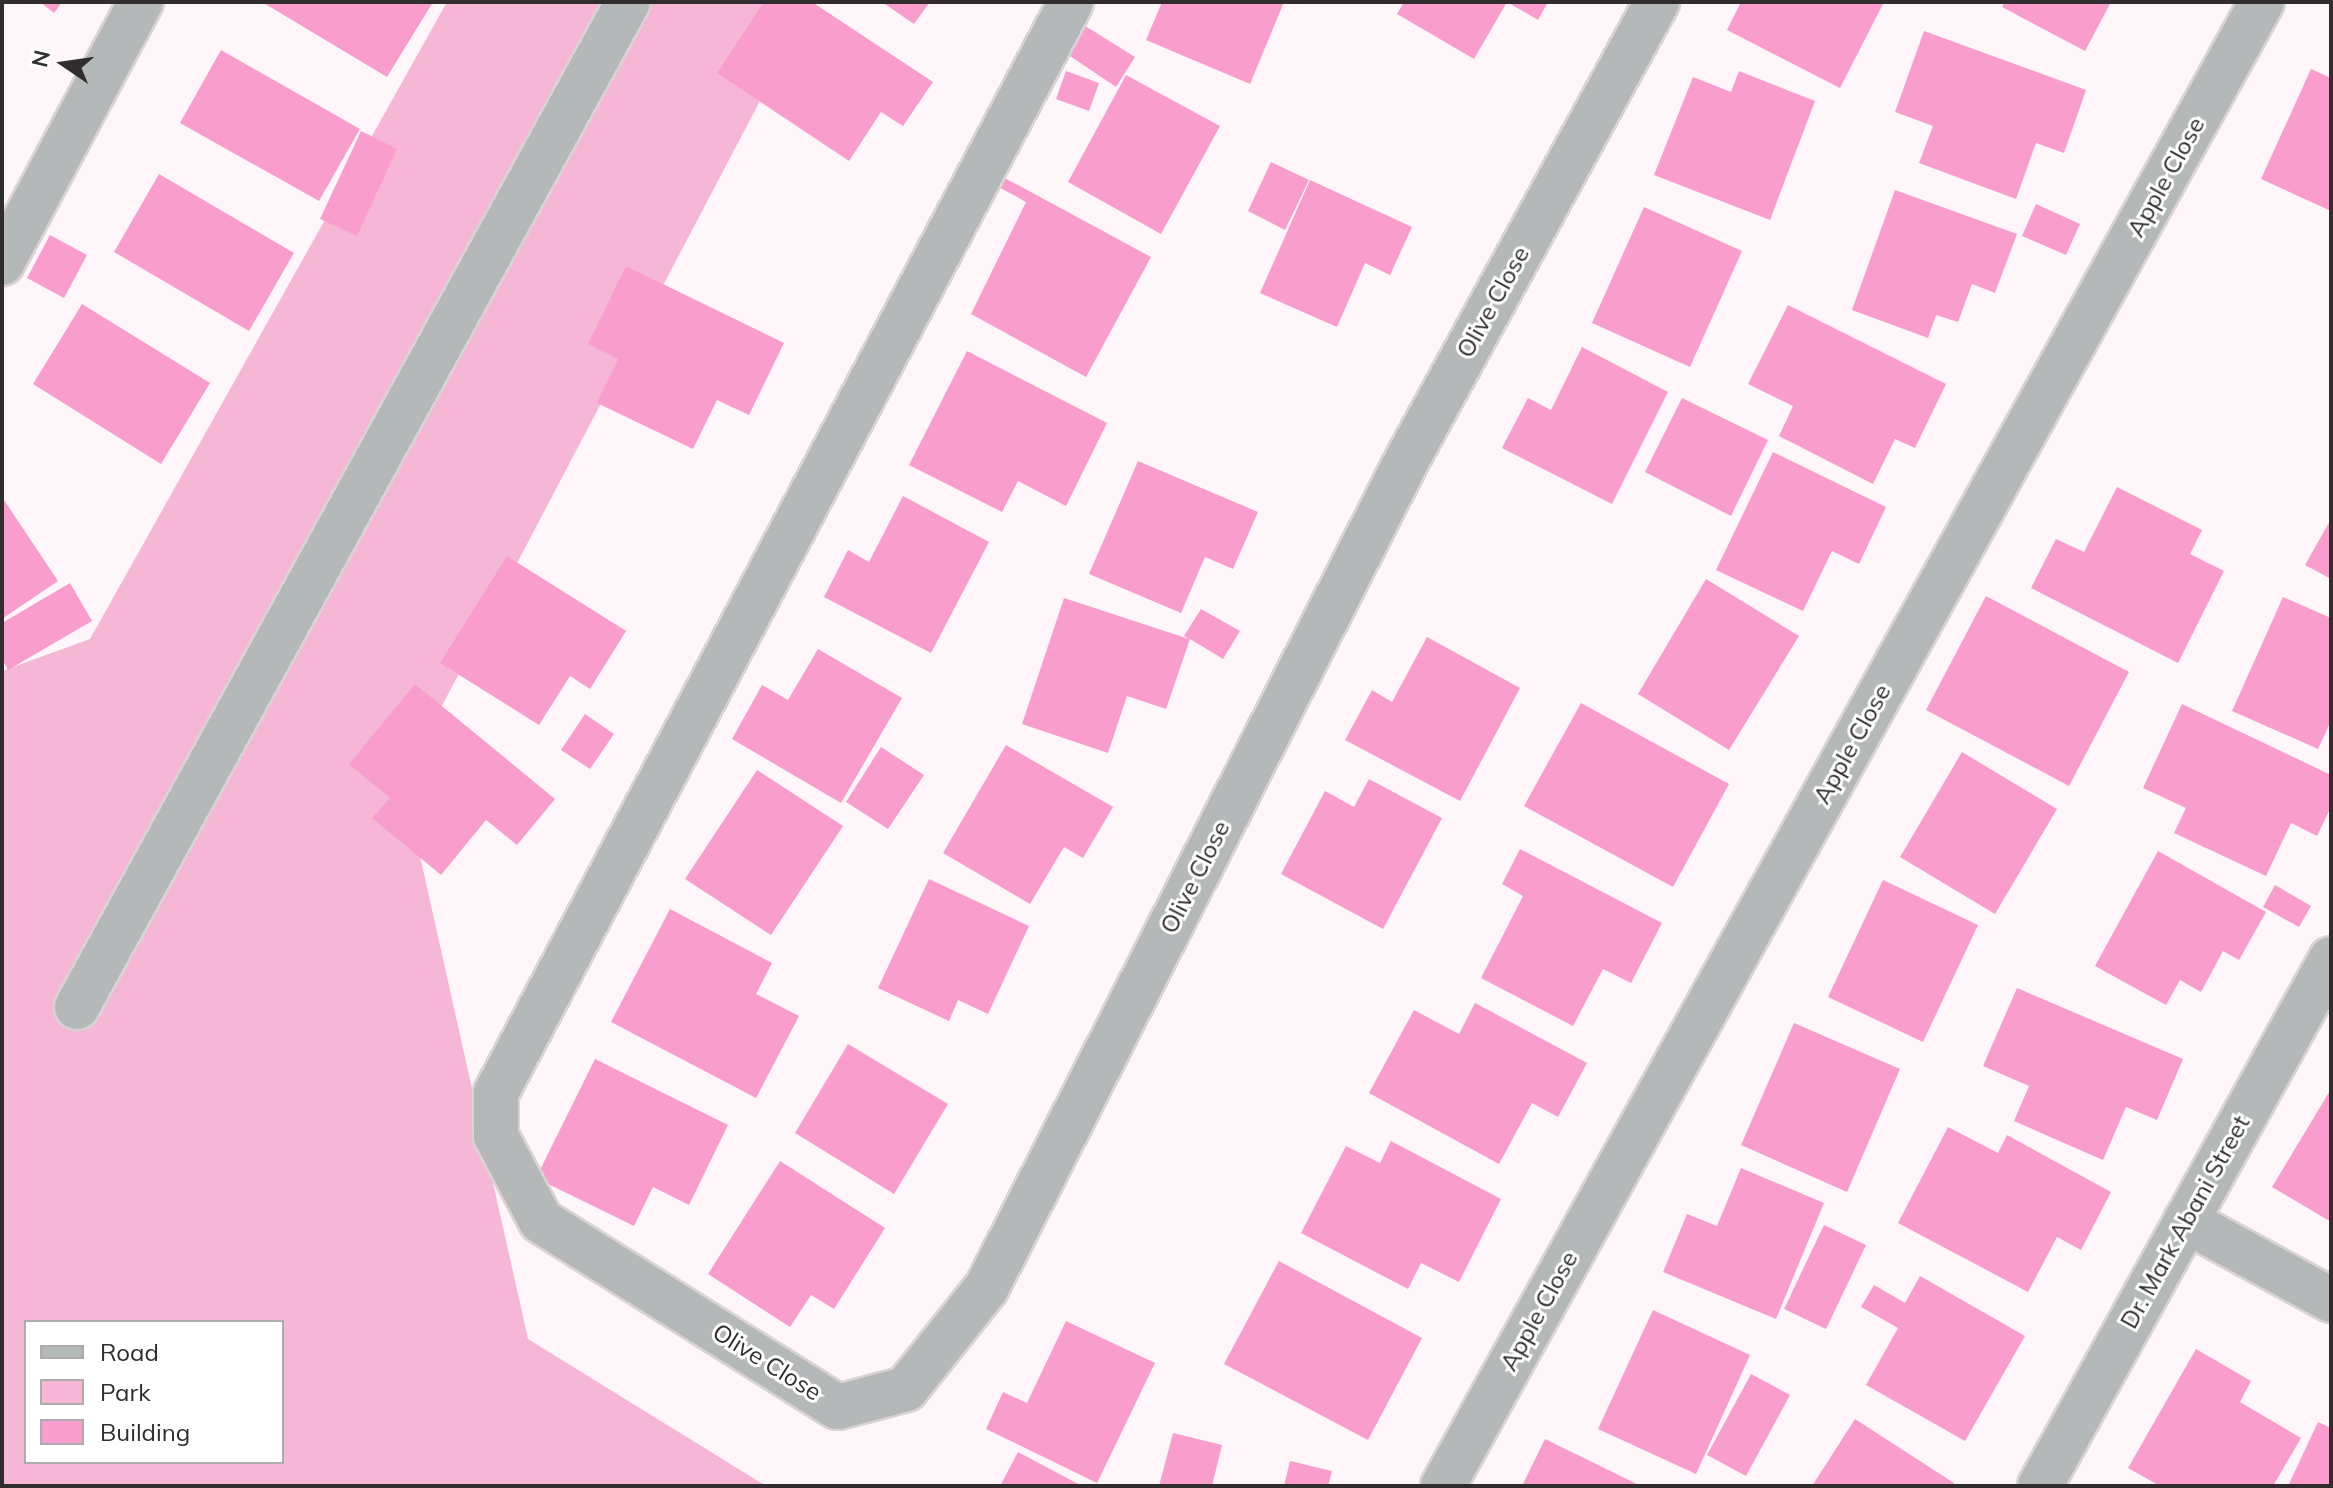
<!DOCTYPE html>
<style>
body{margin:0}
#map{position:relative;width:2333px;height:1488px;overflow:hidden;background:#fff6fa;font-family:Mulish,sans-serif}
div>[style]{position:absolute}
.green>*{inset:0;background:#f6b7d6}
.building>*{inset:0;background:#f99ecc}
.roads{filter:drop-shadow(2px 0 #dad2d5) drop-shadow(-2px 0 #dad2d5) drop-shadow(0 2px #dad2d5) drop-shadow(0 -2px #dad2d5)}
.minor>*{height:44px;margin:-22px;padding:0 22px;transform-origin:22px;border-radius:22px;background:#b4b8b8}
span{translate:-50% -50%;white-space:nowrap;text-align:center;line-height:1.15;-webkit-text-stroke:6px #fff;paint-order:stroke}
.street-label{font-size:24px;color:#312d2f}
.frame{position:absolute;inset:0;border:4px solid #312d2f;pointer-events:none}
.legend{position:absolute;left:24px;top:1320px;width:260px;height:144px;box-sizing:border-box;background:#fff;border:2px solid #adabac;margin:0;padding:10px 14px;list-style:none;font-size:24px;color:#312d2f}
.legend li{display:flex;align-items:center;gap:16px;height:40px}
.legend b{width:40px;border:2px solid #adabac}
.north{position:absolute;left:24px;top:24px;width:80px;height:80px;-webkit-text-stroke:6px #fff;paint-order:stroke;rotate:283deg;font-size:22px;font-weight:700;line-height:32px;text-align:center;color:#312d2f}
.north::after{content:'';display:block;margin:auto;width:28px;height:36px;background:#312d2f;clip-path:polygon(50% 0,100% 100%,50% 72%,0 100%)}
</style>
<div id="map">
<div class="green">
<div style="clip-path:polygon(evenodd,447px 2px,812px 2px,403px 780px,528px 1339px,766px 1486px,2px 1486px,2px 671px,90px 639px,447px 2px,26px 1322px,282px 1322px,282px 1462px,26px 1462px,26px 1322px)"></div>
</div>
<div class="building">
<div style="clip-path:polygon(40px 2px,62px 2px,54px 13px)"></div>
<div style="clip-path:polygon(262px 2px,433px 2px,387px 77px)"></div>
<div style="clip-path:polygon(764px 2px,812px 2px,933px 82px,903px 126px,881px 112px,849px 161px,717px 73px)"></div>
<div style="clip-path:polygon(882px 2px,930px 2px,914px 24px)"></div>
<div style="clip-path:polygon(1162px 2px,1284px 2px,1250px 84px,1146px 40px)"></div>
<div style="clip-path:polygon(1404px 2px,1507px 2px,1474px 59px,1397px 14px)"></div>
<div style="clip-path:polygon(1507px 2px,1548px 2px,1538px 20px)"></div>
<div style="clip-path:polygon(1741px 2px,1884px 2px,1840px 88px,1727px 30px)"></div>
<div style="clip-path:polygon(2005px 2px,2111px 2px,2085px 51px,2002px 7px)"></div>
<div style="clip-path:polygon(1082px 24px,1135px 57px,1116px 87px,1064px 52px)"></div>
<div style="clip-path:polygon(1924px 31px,2086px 90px,2064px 153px,2036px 143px,2016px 199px,1919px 163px,1933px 126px,1895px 112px)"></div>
<div style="clip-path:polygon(221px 50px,360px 129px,319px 201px,180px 123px)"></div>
<div style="clip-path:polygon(2311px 69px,2331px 78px,2331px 211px,2261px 179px)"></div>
<div style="clip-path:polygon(1066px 71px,1099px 83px,1089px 111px,1056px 99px)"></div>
<div style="clip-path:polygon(1739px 71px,1815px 101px,1770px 220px,1654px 175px,1693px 77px,1731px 92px)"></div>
<div style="clip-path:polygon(1126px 75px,1220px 126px,1161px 234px,1068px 182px)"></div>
<div style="clip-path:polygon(361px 131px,397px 149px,357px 236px,320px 219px)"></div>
<div style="clip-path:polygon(1271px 162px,1309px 180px,1285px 230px,1248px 211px)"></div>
<div style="clip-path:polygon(159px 174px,294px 253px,249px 331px,114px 252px)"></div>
<div style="clip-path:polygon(1001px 176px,1151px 257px,1086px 377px,971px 314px,1026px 202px,995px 185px)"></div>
<div style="clip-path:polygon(1310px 180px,1412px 227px,1390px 275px,1365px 263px,1337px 327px,1260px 293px)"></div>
<div style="clip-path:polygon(1895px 190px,2017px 234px,1995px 293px,1972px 284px,1958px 322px,1936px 315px,1928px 338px,1852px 310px)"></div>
<div style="clip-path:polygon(2036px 204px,2080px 224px,2066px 255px,2022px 236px)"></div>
<div style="clip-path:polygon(1644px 207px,1742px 251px,1690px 367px,1592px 323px)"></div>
<div style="clip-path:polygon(50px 235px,87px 255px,64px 298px,27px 278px)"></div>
<div style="clip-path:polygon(626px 266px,784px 343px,749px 415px,717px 400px,693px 449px,597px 403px,618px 359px,588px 344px)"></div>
<div style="clip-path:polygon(82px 304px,210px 383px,161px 464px,33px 384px)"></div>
<div style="clip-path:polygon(1788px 305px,1946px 384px,1915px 448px,1895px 439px,1873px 484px,1779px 436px,1793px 406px,1748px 384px)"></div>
<div style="clip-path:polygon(1582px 347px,1668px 392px,1612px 504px,1502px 448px,1528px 398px,1551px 410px)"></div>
<div style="clip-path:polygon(967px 351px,1107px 423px,1066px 506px,1018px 481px,1002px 512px,909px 465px)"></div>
<div style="clip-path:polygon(1682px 398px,1768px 440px,1731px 516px,1645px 472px)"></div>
<div style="clip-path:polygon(1773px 452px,1886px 507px,1859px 564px,1832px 551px,1803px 611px,1716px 570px)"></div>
<div style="clip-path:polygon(1138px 461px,1258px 512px,1233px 569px,1205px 557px,1181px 613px,1089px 574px)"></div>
<div style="clip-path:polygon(2117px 487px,2202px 530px,2190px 554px,2224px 571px,2178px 663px,2031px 588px,2056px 539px,2084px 552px)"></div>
<div style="clip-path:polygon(903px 496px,989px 542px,931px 653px,824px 597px,848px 550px,869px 562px)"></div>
<div style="clip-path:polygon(2px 497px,58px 581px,2px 619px)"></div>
<div style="clip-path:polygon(2331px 519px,2331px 579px,2305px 565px)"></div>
<div style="clip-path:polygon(507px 556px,626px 631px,590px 689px,570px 676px,539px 725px,440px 663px)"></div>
<div style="clip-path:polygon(1706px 579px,1799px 636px,1729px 750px,1638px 694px)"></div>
<div style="clip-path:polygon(70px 583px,92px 621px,8px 670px,2px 659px,2px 623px)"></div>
<div style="clip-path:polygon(1986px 596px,2129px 672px,2069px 786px,1926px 710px)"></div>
<div style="clip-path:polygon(2283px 597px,2331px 618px,2331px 721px,2318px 749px,2232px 711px)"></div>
<div style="clip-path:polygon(1064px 598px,1189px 639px,1184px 636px,1201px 609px,1240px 631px,1223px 659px,1190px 639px,1166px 709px,1127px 696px,1108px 753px,1022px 724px)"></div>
<div style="clip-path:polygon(1427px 637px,1520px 688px,1460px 801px,1345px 740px,1372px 690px,1392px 702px)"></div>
<div style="clip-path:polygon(818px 649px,902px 698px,841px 803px,732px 739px,762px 685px,788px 700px)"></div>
<div style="clip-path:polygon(415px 684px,555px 799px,517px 845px,486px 820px,441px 875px,372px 818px,390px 798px,349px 764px)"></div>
<div style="clip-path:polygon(1581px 703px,1729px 784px,1673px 887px,1524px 806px)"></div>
<div style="clip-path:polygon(2182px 704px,2331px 775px,2331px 807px,2317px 836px,2291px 823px,2266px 876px,2174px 833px,2186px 808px,2143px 788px)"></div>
<div style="clip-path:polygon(585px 714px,614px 734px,590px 769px,561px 750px)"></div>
<div style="clip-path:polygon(1006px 745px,1113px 807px,1083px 858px,1064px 847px,1030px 904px,943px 853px)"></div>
<div style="clip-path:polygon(881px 747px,924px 775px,888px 829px,846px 802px)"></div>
<div style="clip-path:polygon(1962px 752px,2057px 809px,1995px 914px,1900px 857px)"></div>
<div style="clip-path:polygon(757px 770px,843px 826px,771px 935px,685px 879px)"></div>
<div style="clip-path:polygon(1369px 779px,1442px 818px,1383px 929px,1281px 874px,1325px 791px,1354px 807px)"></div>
<div style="clip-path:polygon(1520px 849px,1662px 923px,1631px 983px,1603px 969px,1573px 1026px,1481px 978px,1523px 896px,1502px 884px)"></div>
<div style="clip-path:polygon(2158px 851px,2266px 912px,2239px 960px,2223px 951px,2201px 992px,2180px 980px,2166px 1005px,2095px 966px)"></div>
<div style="clip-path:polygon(929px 879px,1029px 926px,988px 1014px,958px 1000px,949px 1021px,878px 988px)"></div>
<div style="clip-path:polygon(1883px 880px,1978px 925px,1923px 1042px,1828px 997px)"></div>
<div style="clip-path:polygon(2275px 885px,2311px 906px,2299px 927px,2263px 907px)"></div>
<div style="clip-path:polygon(670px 909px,772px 963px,756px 994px,799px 1016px,756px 1098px,611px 1022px)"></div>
<div style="clip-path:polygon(2017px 988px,2183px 1059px,2157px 1120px,2126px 1107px,2103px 1160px,2014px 1121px,2029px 1086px,1983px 1066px)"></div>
<div style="clip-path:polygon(1475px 1003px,1587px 1063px,1558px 1117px,1532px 1103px,1499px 1164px,1369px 1093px,1414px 1010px,1459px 1034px)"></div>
<div style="clip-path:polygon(1794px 1023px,1900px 1069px,1847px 1192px,1741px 1145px)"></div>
<div style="clip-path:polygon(848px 1044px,948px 1104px,894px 1194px,795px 1133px)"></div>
<div style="clip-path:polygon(595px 1059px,728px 1125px,689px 1205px,653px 1187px,634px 1226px,536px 1178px)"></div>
<div style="clip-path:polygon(2331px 1089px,2331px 1222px,2272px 1187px)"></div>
<div style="clip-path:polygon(1948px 1127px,1998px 1153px,2007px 1135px,2111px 1192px,2081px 1250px,2057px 1237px,2028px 1292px,1898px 1223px)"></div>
<div style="clip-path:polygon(1391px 1141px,1501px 1199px,1459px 1282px,1421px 1263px,1408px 1289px,1301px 1233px,1346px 1146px,1380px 1163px)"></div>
<div style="clip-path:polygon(780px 1161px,885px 1228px,834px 1309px,811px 1295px,790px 1327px,708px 1274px)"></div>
<div style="clip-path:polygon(1741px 1168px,1824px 1203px,1776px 1319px,1663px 1272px,1687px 1214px,1717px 1226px)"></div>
<div style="clip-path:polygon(1824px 1225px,1866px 1245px,1826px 1329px,1784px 1309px)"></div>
<div style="clip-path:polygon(1279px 1261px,1422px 1338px,1368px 1440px,1224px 1364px)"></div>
<div style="clip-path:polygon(1920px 1276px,2025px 1336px,1965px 1441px,1866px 1385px,1898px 1328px,1861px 1307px,1874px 1285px,1905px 1303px)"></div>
<div style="clip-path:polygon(1653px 1310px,1750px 1355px,1696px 1474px,1598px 1429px)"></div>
<div style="clip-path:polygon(1066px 1321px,1155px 1363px,1097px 1483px,986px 1429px,1003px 1392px,1027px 1403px)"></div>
<div style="clip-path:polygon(2196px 1349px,2251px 1381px,2240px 1402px,2301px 1438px,2273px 1486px,2160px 1486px,2128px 1468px)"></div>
<div style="clip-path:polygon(1751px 1374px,1790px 1395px,1746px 1476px,1707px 1455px)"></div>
<div style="clip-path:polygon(1855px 1419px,1954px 1483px,1952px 1486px,1812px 1486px)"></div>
<div style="clip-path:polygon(2318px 1422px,2331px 1428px,2331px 1486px,2288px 1486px)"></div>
<div style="clip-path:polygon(1173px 1433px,1222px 1445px,1212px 1486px,1159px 1486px)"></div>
<div style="clip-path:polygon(1545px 1439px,1641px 1486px,1522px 1486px)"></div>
<div style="clip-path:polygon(1018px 1452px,1082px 1486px,1000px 1486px)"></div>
<div style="clip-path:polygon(1290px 1461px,1332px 1471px,1328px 1486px,1284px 1486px)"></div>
</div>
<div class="roads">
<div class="minor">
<div style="left:1071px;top:2px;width:1233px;rotate:117.79deg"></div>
<div style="left:496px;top:1093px;width:43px;rotate:90deg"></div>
<div style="left:496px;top:1136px;width:96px;rotate:62.1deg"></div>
<div style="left:541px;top:1221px;width:350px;rotate:32.1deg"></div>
<div style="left:838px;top:1407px;width:70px;rotate:-14.8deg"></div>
<div style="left:906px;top:1389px;width:130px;rotate:-51.5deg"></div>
<div style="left:987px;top:1287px;width:930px;rotate:-63.08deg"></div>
<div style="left:1408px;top:458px;width:520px;rotate:-61.36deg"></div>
<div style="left:2px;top:263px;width:296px;rotate:-62deg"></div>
<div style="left:77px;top:1007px;width:1146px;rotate:-61.27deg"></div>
<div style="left:2186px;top:1221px;width:165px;rotate:28.6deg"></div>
<div style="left:1443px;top:1486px;width:1695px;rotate:-61.11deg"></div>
<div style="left:2040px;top:1486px;width:602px;rotate:-61.09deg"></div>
</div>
</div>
<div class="street-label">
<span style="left:2166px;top:177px;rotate:-61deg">Apple Close</span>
<span style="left:1493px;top:302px;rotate:-61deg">Olive Close</span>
<span style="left:1852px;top:744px;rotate:-61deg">Apple Close</span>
<span style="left:1195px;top:877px;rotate:-63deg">Olive Close</span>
<span style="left:2185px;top:1222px;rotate:-61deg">Dr. Mark Abani Street</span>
<span style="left:1539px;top:1311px;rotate:-61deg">Apple Close</span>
<span style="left:767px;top:1362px;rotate:32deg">Olive Close</span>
</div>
<div class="frame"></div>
<ul class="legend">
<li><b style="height:10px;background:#b4b8b8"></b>Road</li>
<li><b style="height:22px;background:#f6b7d6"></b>Park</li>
<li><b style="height:22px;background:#f99ecc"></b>Building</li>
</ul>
<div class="north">N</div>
</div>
